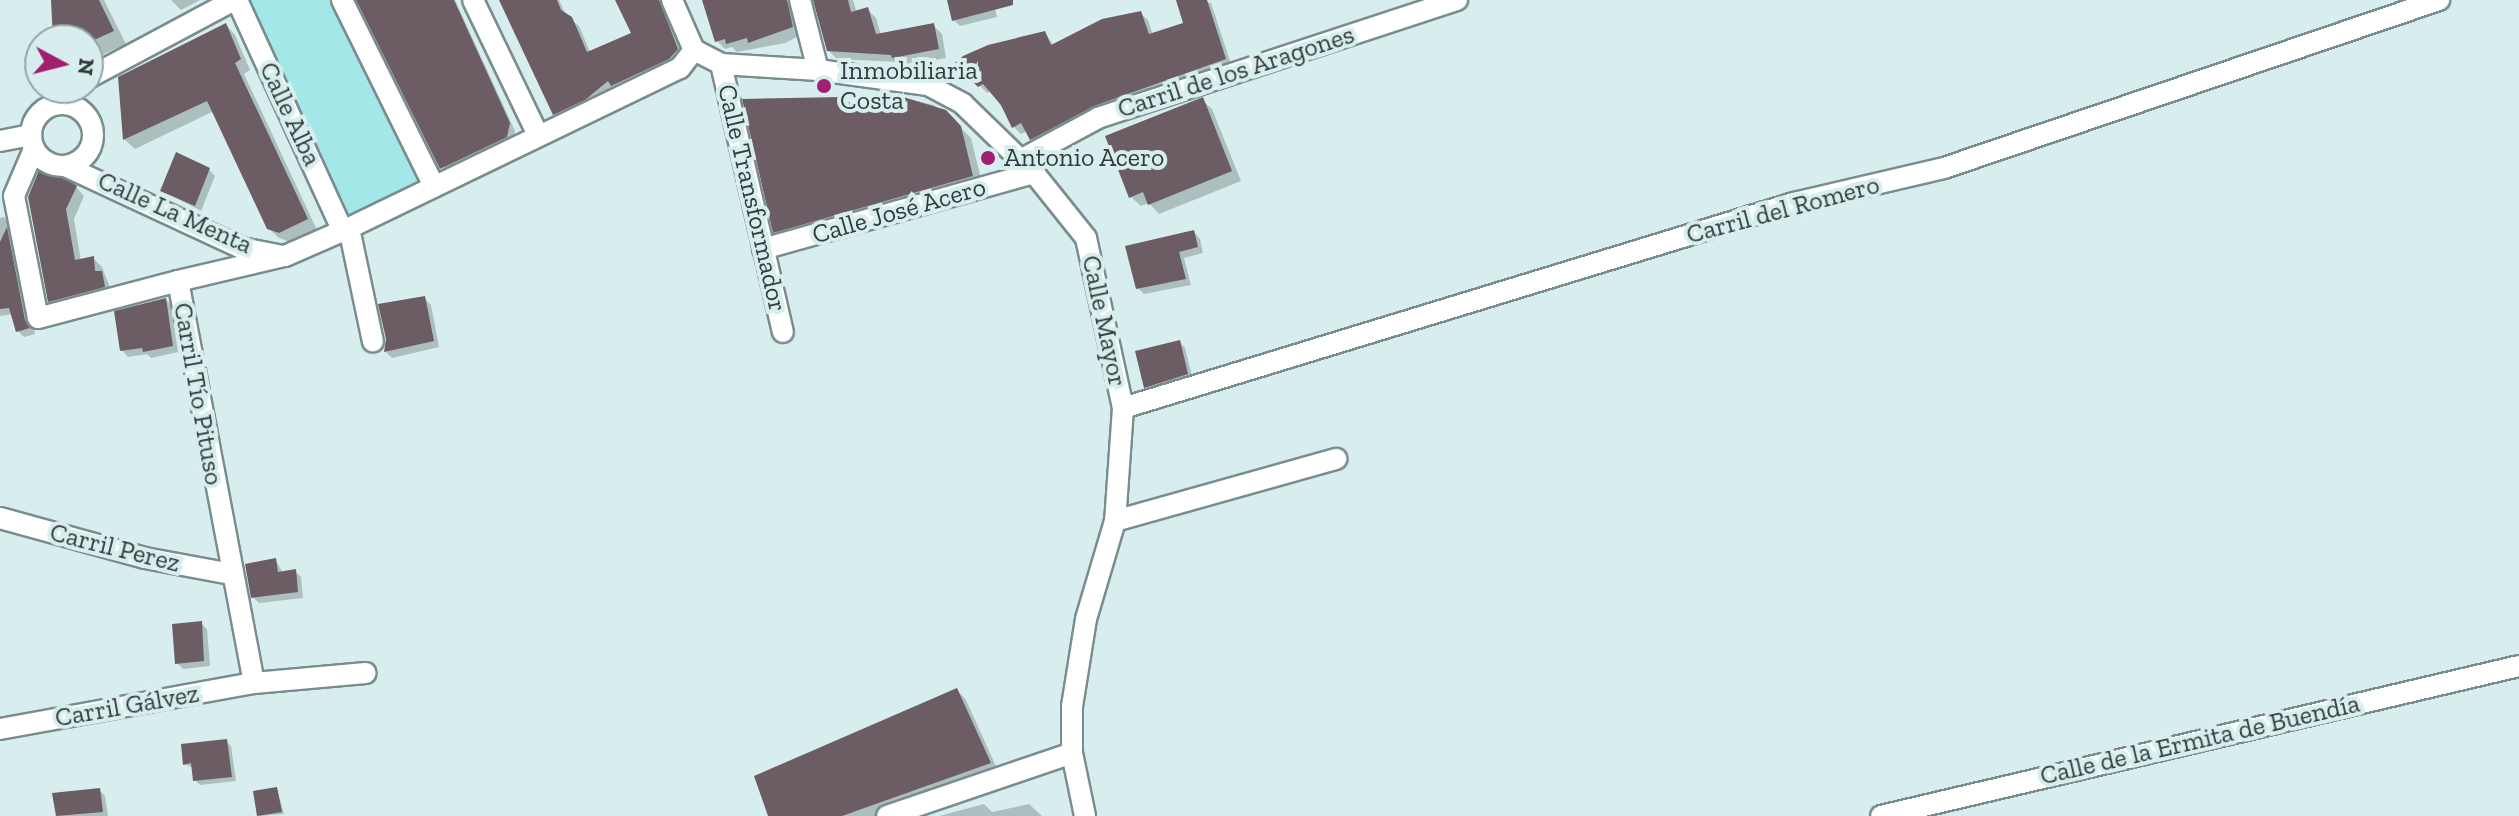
<!DOCTYPE html>
<meta charset="utf-8">
<style>
body{margin:0}
#map{position:relative;width:2519px;height:816px;overflow:hidden;background:#d8eeee;font-family:"Zilla Slab",serif}
div>[style]{position:absolute}
.green>*{inset:0;background:#a3e7e8}
.shadow>*{inset:0;background:#0003}
.building>*{inset:0;background:#6c5c63}
.roads{filter:drop-shadow(2px 0 #798d8e) drop-shadow(-2px 0 #798d8e) drop-shadow(0 2px #798d8e) drop-shadow(0 -2px #798d8e)}
.minor>*{height:20px;margin:-10px;padding:0 10px;transform-origin:10px;border-radius:10px;background:#fff}
.minor>.ring{margin:-10px;padding:0;box-sizing:content-box;background:none;border:20px solid #fff;border-radius:50%}
.dots>*{width:22px;height:22px;translate:-50% -50%;box-sizing:border-box;border:4px solid #d8eeee;border-radius:50%}
span{translate:-50% -50%;white-space:nowrap;text-align:center;line-height:1.15;-webkit-text-stroke:8px #d8eeee;paint-order:stroke}
.poi-label{font-size:26px;color:#323b3b}
.left{translate:0 -50%;text-align:left}
.street-label{font-size:26px;color:#323b3b}
.north{position:absolute;left:24px;top:24px;width:80px;height:80px;box-sizing:border-box;background:#d8eeee;border:2px solid #96a6a6;border-radius:50%;rotate:97deg;font-size:22px;font-weight:700;line-height:32px;text-align:center;color:#323b3b}
.north::after{content:'';display:block;margin:auto;width:28px;height:36px;background:#a11f70;clip-path:polygon(50% 0,100% 100%,50% 72%,0 100%)}
</style>
<div id="map">
<div class="green">
<div style="clip-path:polygon(238px 0,341px 0,432px 186px,343px 227px)"></div>
</div>
<div class="shadow">
<div style="clip-path:polygon(53px 0,104px 0,126px 44px,88px 61px,88px 40px,55px 40px)"></div>
<div style="clip-path:polygon(171px 0,200px 0,181px 10px)"></div>
<div style="clip-path:polygon(359px 0,455px 0,515px 131px,513px 143px,448px 174px)"></div>
<div style="clip-path:polygon(501px 0,559px 0,566px 15px,579px 26px,590px 52px,633px 34px,617px 0,661px 0,685px 57px,562px 121px,555px 114px)"></div>
<div style="clip-path:polygon(702px 0,799px 0,801px 35px,785px 43px,737px 52px,732px 47px,725px 49px,716px 40px)"></div>
<div style="clip-path:polygon(816px 0,853px 0,857px 13px,867px 9px,876px 18px,881px 35px,933px 25px,942px 34px,946px 58px,902px 66px,899px 62px,837px 59px,828px 50px)"></div>
<div style="clip-path:polygon(949px 0,993px 0,997px 17px,960px 26px,954px 20px)"></div>
<div style="clip-path:polygon(1190px 0,1211px 3px,1232px 67px,1039px 146px,1027px 131px,1021px 134px,1014px 127px,991px 90px,987px 93px,958px 63px,1045px 33px,1054px 46px,1140px 13px,1148px 20px,1153px 35px,1185px 24px)"></div>
<div style="clip-path:polygon(226px 25px,235px 35px,250px 70px,244px 74px,317px 230px,290px 242px,279px 238px,268px 228px,214px 111px,135px 149px,125px 140px,120px 78px)"></div>
<div style="clip-path:polygon(890px 95px,934px 105px,960px 127px,971px 138px,983px 187px,785px 242px,775px 232px,841px 99px,847px 105px)"></div>
<div style="clip-path:polygon(1202px 100px,1212px 109px,1241px 181px,1159px 214px,1149px 203px,1141px 206px,1131px 197px)"></div>
<div style="clip-path:polygon(209px 170px,215px 176px,201px 211px,163px 191px)"></div>
<div style="clip-path:polygon(76px 187px,84px 196px,74px 219px,81px 261px,93px 258px,102px 267px,113px 295px,59px 310px,50px 301px,30px 198px)"></div>
<div style="clip-path:polygon(4px 217px,10px 224px,35px 334px,24px 337px,18px 331px,13px 314px,0 316px,0 218px)"></div>
<div style="clip-path:polygon(1194px 232px,1200px 239px,1203px 253px,1184px 258px,1191px 285px,1144px 294px,1138px 288px)"></div>
<div style="clip-path:polygon(425px 299px,431px 305px,439px 347px,392px 358px,386px 352px,388px 339px)"></div>
<div style="clip-path:polygon(166px 300px,172px 306px,178px 352px,151px 358px,147px 354px,128px 357px,122px 350px)"></div>
<div style="clip-path:polygon(1179px 342px,1185px 348px,1193px 380px,1152px 393px,1146px 387px)"></div>
<div style="clip-path:polygon(276px 561px,283px 573px,295px 571px,301px 577px,303px 598px,259px 603px,253px 597px)"></div>
<div style="clip-path:polygon(201px 623px,207px 629px,210px 666px,183px 669px,177px 663px)"></div>
<div style="clip-path:polygon(957px 690px,966px 700px,999px 773px,878px 816px,771px 816px)"></div>
<div style="clip-path:polygon(226px 741px,231px 746px,236px 781px,200px 785px,195px 780px,193px 768px,185px 764px)"></div>
<div style="clip-path:polygon(277px 789px,284px 814px,259px 816px,255px 793px)"></div>
<div style="clip-path:polygon(99px 790px,105px 796px,108px 816px,58px 816px,54px 795px)"></div>
<div style="clip-path:polygon(984px 804px,992px 812px,1029px 804px,1042px 816px,939px 816px)"></div>
</div>
<div class="building">
<div style="clip-path:polygon(51px 0,99px 0,114px 31px,94px 40px,53px 40px)"></div>
<div style="clip-path:polygon(356px 0,454px 0,510px 123px,507px 137px,440px 169px)"></div>
<div style="clip-path:polygon(499px 0,557px 0,561px 10px,572px 17px,587px 52px,631px 33px,615px 0,659px 0,678px 49px,669px 59px,611px 86px,608px 81px,585px 100px,553px 115px)"></div>
<div style="clip-path:polygon(702px 0,787px 0,793px 27px,748px 43px,747px 38px,726px 44px,725px 39px,715px 42px)"></div>
<div style="clip-path:polygon(813px 0,848px 0,851px 12px,868px 7px,876px 34px,934px 23px,939px 49px,892px 58px,891px 55px,827px 51px)"></div>
<div style="clip-path:polygon(947px 0,1013px 0,1013px 5px,952px 21px)"></div>
<div style="clip-path:polygon(1176px 0,1207px 0,1226px 59px,1094px 106px,1030px 140px,1021px 123px,1012px 128px,1001px 105px,983px 84px,978px 87px,955px 63px,963px 56px,988px 45px,1045px 31px,1051px 45px,1102px 19px,1141px 11px,1149px 34px,1183px 23px)"></div>
<div style="clip-path:polygon(226px 23px,241px 59px,235px 63px,308px 219px,279px 233px,267px 229px,207px 101px,123px 140px,118px 77px)"></div>
<div style="clip-path:polygon(890px 93px,946px 110px,961px 126px,973px 176px,773px 233px,742px 99px,841px 97px,843px 104px)"></div>
<div style="clip-path:polygon(1203px 97px,1232px 171px,1148px 205px,1143px 192px,1129px 198px,1105px 136px)"></div>
<div style="clip-path:polygon(176px 152px,210px 168px,195px 206px,160px 191px)"></div>
<div style="clip-path:polygon(42px 163px,77px 186px,66px 209px,75px 260px,94px 256px,95px 271px,102px 271px,105px 287px,48px 302px,28px 197px)"></div>
<div style="clip-path:polygon(7px 227px,25px 320px,30px 328px,16px 332px,9px 308px,0 309px,0 242px)"></div>
<div style="clip-path:polygon(1194px 230px,1198px 247px,1179px 252px,1186px 279px,1136px 289px,1125px 246px)"></div>
<div style="clip-path:polygon(425px 296px,434px 341px,384px 352px,386px 339px,378px 304px)"></div>
<div style="clip-path:polygon(166px 298px,173px 346px,143px 352px,142px 348px,120px 351px,114px 311px)"></div>
<div style="clip-path:polygon(1180px 340px,1188px 374px,1144px 388px,1135px 351px)"></div>
<div style="clip-path:polygon(276px 558px,278px 572px,296px 569px,298px 592px,251px 598px,245px 564px)"></div>
<div style="clip-path:polygon(202px 621px,204px 661px,175px 664px,172px 624px)"></div>
<div style="clip-path:polygon(957px 688px,991px 763px,842px 816px,768px 816px,754px 776px)"></div>
<div style="clip-path:polygon(227px 739px,232px 777px,193px 781px,191px 763px,183px 765px,181px 744px)"></div>
<div style="clip-path:polygon(277px 787px,282px 812px,257px 816px,253px 791px)"></div>
<div style="clip-path:polygon(100px 788px,103px 812px,56px 816px,52px 793px)"></div>
</div>
<div class="roads">
<div class="minor">
<div style="left:237px;top:0;width:252px;rotate:65.4deg"></div>
<div style="left:342px;top:0;width:208px;rotate:63.7deg"></div>
<div style="left:473px;top:0;width:150px;rotate:64.3deg"></div>
<div style="left:672px;top:0;width:55px;rotate:66.3deg"></div>
<div style="left:694px;top:50px;width:30px;rotate:27deg"></div>
<div style="left:721px;top:64px;width:97px;rotate:3.5deg"></div>
<div style="left:818px;top:70px;width:111px;rotate:7.8deg"></div>
<div style="left:928px;top:85px;width:40px;rotate:28deg"></div>
<div style="left:963px;top:104px;width:99px;rotate:44.2deg"></div>
<div style="left:1034px;top:173px;width:83px;rotate:51.3deg"></div>
<div style="left:1086px;top:238px;width:174px;rotate:77.7deg"></div>
<div style="left:1123px;top:408px;width:113px;rotate:94deg"></div>
<div style="left:1115px;top:521px;width:102px;rotate:106.5deg"></div>
<div style="left:1086px;top:619px;width:88px;rotate:99.1deg"></div>
<div style="left:1072px;top:706px;width:47px;rotate:90deg"></div>
<div style="left:1072px;top:753px;width:64px;rotate:78.3deg"></div>
<div style="left:800px;top:0;width:72px;rotate:75.6deg"></div>
<div style="left:721px;top:64px;width:275px;rotate:77deg"></div>
<div style="left:88px;top:78px;width:166px;rotate:-28.1deg"></div>
<div class="ring" style="left:31px;top:104px;width:42px;height:42px"></div>
<div style="left:0;top:141px;width:32px;rotate:-11deg"></div>
<div style="left:34px;top:149px;width:51px;rotate:113.1deg"></div>
<div style="left:14px;top:196px;width:124px;rotate:78.9deg"></div>
<div style="left:38px;top:318px;width:145px;rotate:-14.8deg"></div>
<div style="left:1022px;top:159px;width:86px;rotate:-28.3deg"></div>
<div style="left:1098px;top:118px;width:378px;rotate:-18.2deg"></div>
<div style="left:65px;top:166px;width:195px;rotate:24.9deg"></div>
<div style="left:242px;top:248px;width:38px;rotate:11deg"></div>
<div style="left:349px;top:228px;width:116px;rotate:78.1deg"></div>
<div style="left:763px;top:249px;width:281px;rotate:-15.7deg"></div>
<div style="left:1123px;top:408px;width:702px;rotate:-16.99deg"></div>
<div style="left:1794px;top:203px;width:154px;rotate:-13.1deg"></div>
<div style="left:1944px;top:168px;width:523px;rotate:-18.75deg"></div>
<div style="left:0;top:518px;width:150px;rotate:15.4deg"></div>
<div style="left:145px;top:558px;width:87px;rotate:10.5deg"></div>
<div style="left:1115px;top:521px;width:230px;rotate:-15.7deg"></div>
<div style="left:254px;top:683px;width:409px;rotate:-100.7deg"></div>
<div style="left:178px;top:281px;width:110px;rotate:-13.2deg"></div>
<div style="left:285px;top:256px;width:70px;rotate:-23.6deg"></div>
<div style="left:349px;top:228px;width:368px;rotate:-25.8deg"></div>
<div style="left:680px;top:68px;width:23px;rotate:-52deg"></div>
<div style="left:0;top:729px;width:258px;rotate:-10.3deg"></div>
<div style="left:254px;top:683px;width:112px;rotate:-5.1deg"></div>
<div style="left:887px;top:816px;width:195px;rotate:-18.8deg"></div>
<div style="left:1881px;top:816px;width:655px;rotate:-13.23deg"></div>
</div>
</div>
<div class="dots">
<div style="left:824px;top:86px;background:#a11f70"></div>
<div style="left:988px;top:158px;background:#a11f70"></div>
</div>
<div class="poi-label">
<span class="left" style="left:840px;top:86px">Inmobiliaria<br>Costa</span>
<span class="left" style="left:1004px;top:158px">Antonio Acero</span>
</div>
<div class="street-label">
<span style="left:1236px;top:72px;rotate:-18deg">Carril de los Aragones</span>
<span style="left:290px;top:114px;rotate:65deg">Calle Alba</span>
<span style="left:752px;top:198px;rotate:77deg">Calle Transformador</span>
<span style="left:1783px;top:210px;rotate:-15deg">Carril del Romero</span>
<span style="left:899px;top:211px;rotate:-16deg">Calle José Acero</span>
<span style="left:175px;top:213px;rotate:24deg">Calle La Menta</span>
<span style="left:1104px;top:321px;rotate:78deg">Calle Mayor</span>
<span style="left:198px;top:394px;rotate:80deg">Carril Tío Pituso</span>
<span style="left:115px;top:548px;rotate:14deg">Carril Perez</span>
<span style="left:127px;top:706px;rotate:-10deg">Carril Gálvez</span>
<span style="left:2200px;top:740px;rotate:-13deg">Calle de la Ermita de Buendía</span>
</div>
<div class="north">N</div>
</div>
